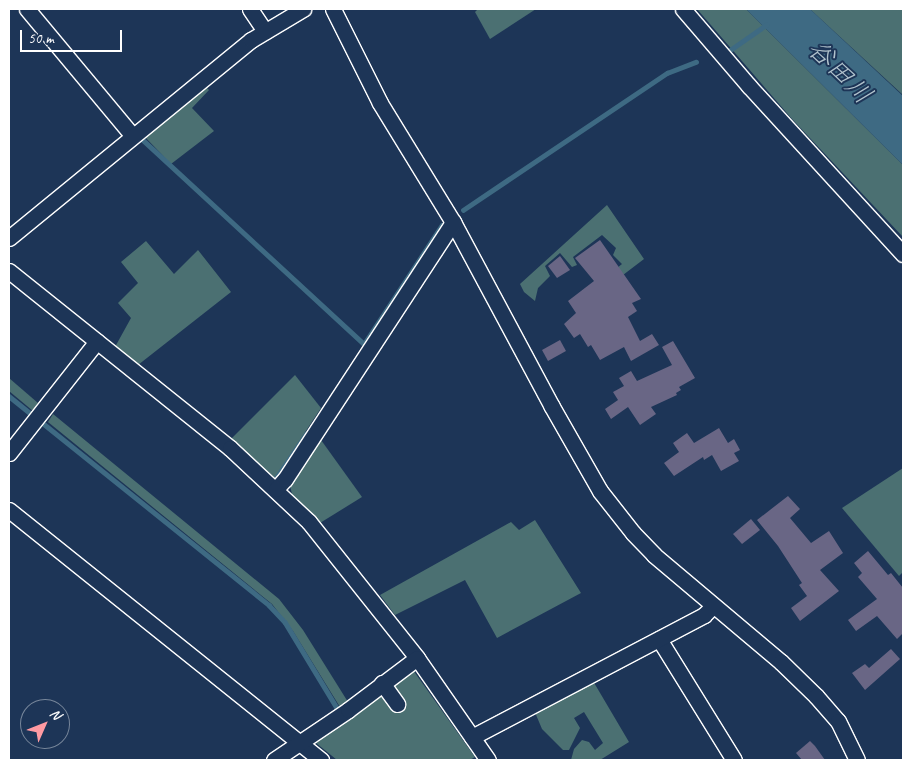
<!DOCTYPE html>
<meta charset="utf-8">
<style>
body{margin:0}
#map{position:relative;width:912px;height:769px;overflow:hidden;background:#1d3557;font-family:Caveat,"Klee One",sans-serif}
div>[style]{position:absolute}
.green>*{inset:0;background:#4b7072}
.water>*{inset:0;background:#3e6a83}
.stream>*{height:4.5px;margin:-2.25px;padding:0 2.25px;transform-origin:2.25px;border-radius:2.25px;background:#3e6a83}
.building>*{inset:0;background:#696685}
.roads{filter:drop-shadow(1px 0 #fff) drop-shadow(-1px 0 #fff) drop-shadow(0 1px #fff) drop-shadow(0 -1px #fff)}
.minor>*{height:15px;margin:-7.5px;padding:0 7.5px;transform-origin:7.5px;border-radius:7.5px;background:#1d3557}
span{translate:-50% -50%;white-space:nowrap;text-align:center;line-height:1.15;-webkit-text-stroke:4px #1d3557;paint-order:stroke}
.water-label{font-size:26px;color:#b2c3cd;font-style:italic}
.frame{position:absolute;inset:0;border:10px solid #fff;pointer-events:none}
.north{position:absolute;left:20px;top:699px;width:50px;height:50px;box-sizing:border-box;background:#1d3557;border:1px solid #77869a;border-radius:50%;rotate:46deg;font-size:14px;font-weight:700;line-height:20px;text-align:center;color:#fff}
.north::after{content:'';display:block;margin:auto;width:18px;height:22px;background:#ff9aa2;clip-path:polygon(50% 0,100% 100%,50% 72%,0 100%)}
.scale{position:absolute;left:20px;top:30px;width:102px;height:22px;box-sizing:border-box;border:2px solid #fff;border-top:0;padding-left:6px;font-size:15px;line-height:18px;white-space:nowrap;color:#fff;-webkit-text-stroke:4px #1d3557;paint-order:stroke}
</style>
<div id="map">
<div class="green">
<div style="clip-path:polygon(478px 9px,536px 9px,490px 39px,475px 12px)"></div>
<div style="clip-path:polygon(697px 9px,746px 9px,903px 165px,903px 237px,792px 119px)"></div>
<div style="clip-path:polygon(810px 9px,903px 9px,903px 95px,812px 11px)"></div>
<div style="clip-path:polygon(205px 86px,209px 90px,192px 108px,214px 131px,171px 164px,144px 136px)"></div>
<div style="clip-path:polygon(607px 205px,644px 259px,606px 288px,600px 282px,622px 264px,613px 255px,616px 248px,602px 235px,573px 257px,577px 265px,572px 267px,560px 253px,545px 266px,550px 276px,538px 288px,535px 301px,524px 292px,520px 284px)"></div>
<div style="clip-path:polygon(146px 241px,174px 274px,198px 250px,231px 292px,138px 365px,115px 347px,131px 318px,118px 303px,138px 283px,121px 262px)"></div>
<div style="clip-path:polygon(295px 375px,321px 408px,275px 478px,231px 439px)"></div>
<div style="clip-path:polygon(9px 378px,38px 403px,33px 411px,9px 391px)"></div>
<div style="clip-path:polygon(53px 414px,279px 599px,303px 630px,348px 702px,340px 707px,293px 631px,272px 604px,48px 422px)"></div>
<div style="clip-path:polygon(321px 440px,362px 497px,320px 523px,292px 494px,290px 486px)"></div>
<div style="clip-path:polygon(903px 468px,903px 572px,899px 576px,842px 508px)"></div>
<div style="clip-path:polygon(535px 520px,581px 593px,497px 638px,465px 580px,395px 615px,380px 595px,511px 522px,519px 530px)"></div>
<div style="clip-path:polygon(413px 670px,475px 757px,470px 760px,337px 760px,316px 743px)"></div>
<div style="clip-path:polygon(593px 681px,629px 742px,600px 760px,571px 760px,574px 749px,582px 740px,589px 742px,595px 750px,603px 743px,584px 712px,574px 718px,580px 728px,569px 750px,563px 750px,542px 729px,534px 710px)"></div>
</div>
<div class="water">
<div style="clip-path:polygon(746px 9px,810px 9px,903px 96px,903px 165px)"></div>
</div>
<div class="stream">
<div style="left:730px;top:50px;width:44px;rotate:-34.8deg"></div>
<div style="left:143px;top:140px;width:301px;rotate:42.7deg"></div>
<div style="left:364px;top:344px;width:142px;rotate:-56.8deg"></div>
<div style="left:463px;top:210px;width:246px;rotate:-33.9deg"></div>
<div style="left:667px;top:73px;width:31px;rotate:-21deg"></div>
<div style="left:9px;top:396px;width:27px;rotate:39deg"></div>
<div style="left:44px;top:424px;width:289px;rotate:38.8deg"></div>
<div style="left:269px;top:605px;width:23px;rotate:47deg"></div>
<div style="left:285px;top:622px;width:100px;rotate:58.8deg"></div>
<div style="left:276px;top:478px;width:53px;rotate:-55.7deg"></div>
</div>
<div class="building">
<div style="clip-path:polygon(600px 240px,641px 299px,632px 303px,637px 311px,628px 317px,640px 341px,652px 334px,659px 345px,631px 361px,624px 347px,600px 360px,591px 345px,588px 347px,580px 334px,574px 338px,564px 324px,576px 313px,568px 301px,594px 281px,575px 258px)"></div>
<div style="clip-path:polygon(560px 256px,570px 270px,557px 278px,548px 266px)"></div>
<div style="clip-path:polygon(560px 340px,566px 351px,548px 361px,542px 350px)"></div>
<div style="clip-path:polygon(673px 341px,695px 378px,679px 387px,681px 390px,676px 393px,677px 395px,651px 407px,656px 414px,640px 425px,628px 407px,611px 419px,605px 409px,618px 400px,613px 392px,624px 386px,619px 378px,631px 371px,637px 381px,672px 365px,662px 347px)"></div>
<div style="clip-path:polygon(719px 428px,728px 443px,734px 439px,740px 450px,734px 453px,739px 461px,721px 471px,712px 455px,704px 460px,703px 457px,674px 476px,664px 463px,679px 452px,673px 443px,687px 433px,694px 443px)"></div>
<div style="clip-path:polygon(788px 496px,800px 509px,790px 518px,811px 543px,829px 531px,843px 553px,820px 570px,839px 591px,800px 621px,791px 608px,807px 596px,799px 585px,802px 583px,778px 546px,757px 520px)"></div>
<div style="clip-path:polygon(751px 519px,760px 530px,742px 544px,733px 534px)"></div>
<div style="clip-path:polygon(868px 551px,888px 575px,891px 573px,903px 588px,903px 633px,897px 639px,877px 616px,856px 631px,848px 620px,877px 599px,858px 577px,862px 573px,854px 563px)"></div>
<div style="clip-path:polygon(891px 649px,900px 659px,865px 690px,852px 673px,865px 664px,869px 668px)"></div>
<div style="clip-path:polygon(810px 741px,815px 746px,825px 760px,802px 760px,796px 753px)"></div>
</div>
<div class="roads">
<div class="minor">
<div style="left:27px;top:9px;width:165px;rotate:50.2deg"></div>
<div style="left:250px;top:9px;width:27px;rotate:56deg"></div>
<div style="left:333px;top:9px;width:105px;rotate:63.4deg"></div>
<div style="left:380px;top:103px;width:140px;rotate:58.5deg"></div>
<div style="left:453px;top:222px;width:208px;rotate:61.8deg"></div>
<div style="left:551px;top:405px;width:99px;rotate:60.3deg"></div>
<div style="left:600px;top:491px;width:53px;rotate:51.8deg"></div>
<div style="left:633px;top:533px;width:30px;rotate:46deg"></div>
<div style="left:654px;top:555px;width:166px;rotate:40.1deg"></div>
<div style="left:781px;top:662px;width:49px;rotate:44.2deg"></div>
<div style="left:816px;top:696px;width:33px;rotate:49deg"></div>
<div style="left:838px;top:721px;width:43px;rotate:64deg"></div>
<div style="left:683px;top:9px;width:101px;rotate:49.4deg"></div>
<div style="left:749px;top:86px;width:228px;rotate:47.5deg"></div>
<div style="left:9px;top:238px;width:313px;rotate:-39.3deg"></div>
<div style="left:251px;top:40px;width:61px;rotate:-30.8deg"></div>
<div style="left:9px;top:271px;width:283px;rotate:38.7deg"></div>
<div style="left:230px;top:448px;width:108px;rotate:43.1deg"></div>
<div style="left:309px;top:522px;width:174px;rotate:51.5deg"></div>
<div style="left:417px;top:658px;width:124px;rotate:55.2deg"></div>
<div style="left:9px;top:453px;width:142px;rotate:-51.8deg"></div>
<div style="left:276px;top:489px;width:13px;rotate:-48deg"></div>
<div style="left:285px;top:479px;width:307px;rotate:-56.8deg"></div>
<div style="left:9px;top:510px;width:400px;rotate:38.7deg"></div>
<div style="left:659px;top:639px;width:142px;rotate:58.2deg"></div>
<div style="left:382px;top:683px;width:26px;rotate:54deg"></div>
<div style="left:472px;top:737px;width:262px;rotate:-27.7deg"></div>
<div style="left:704px;top:615px;width:13px;rotate:-45deg"></div>
<div style="left:274px;top:760px;width:89px;rotate:-34deg"></div>
<div style="left:348px;top:710px;width:86px;rotate:-37deg"></div>
</div>
</div>
<div class="water-label">
<span style="left:840px;top:72px;rotate:45deg">谷田川</span>
</div>
<div class="frame"></div>
<div class="north">N</div>
<div class="scale">50 m</div>
</div>
